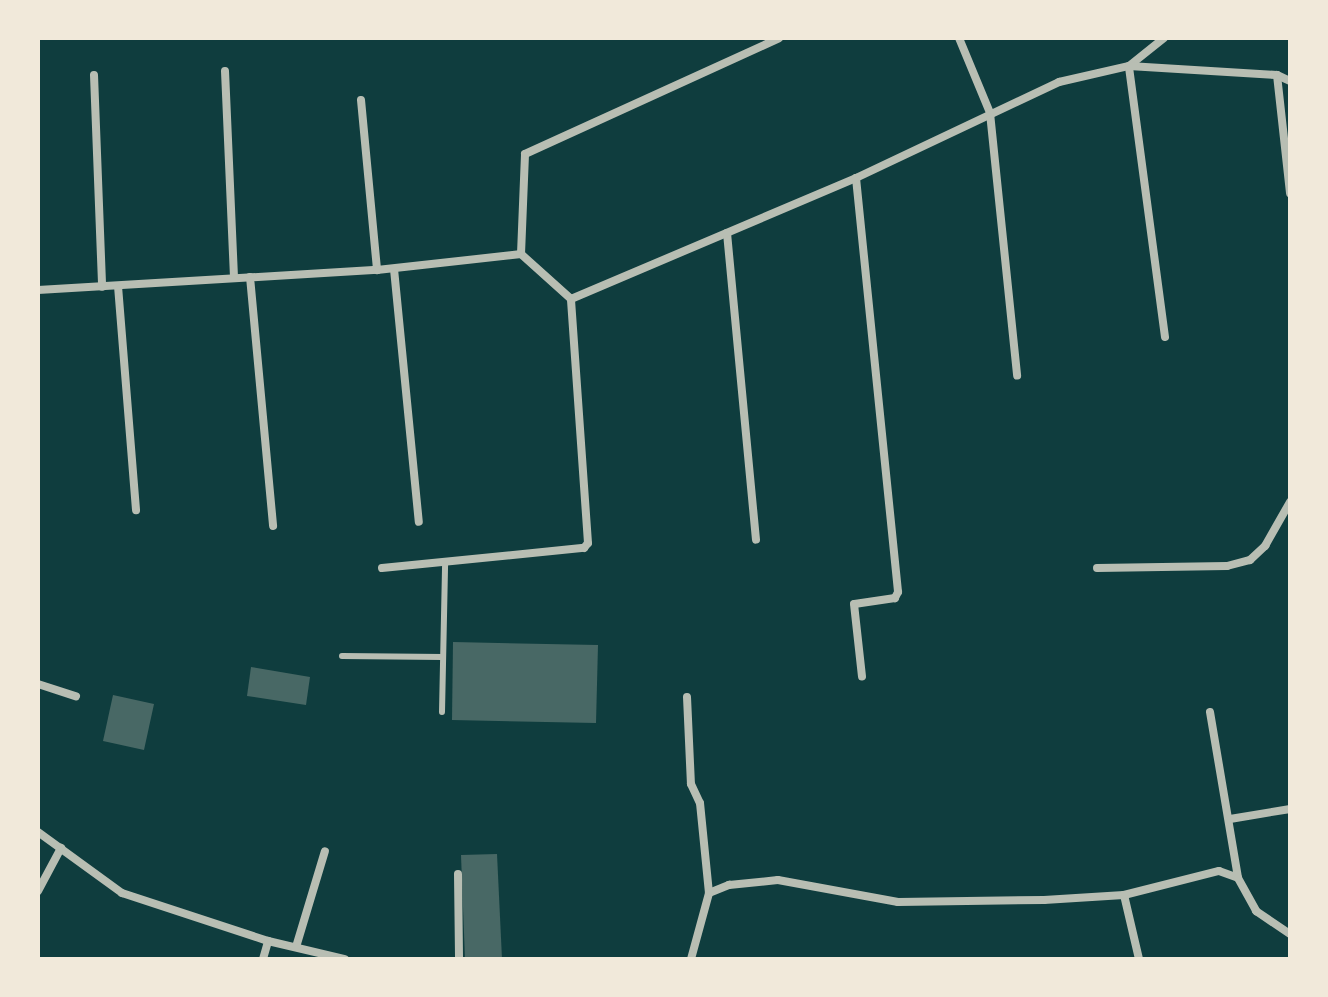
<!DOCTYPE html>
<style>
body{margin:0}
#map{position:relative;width:1328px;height:997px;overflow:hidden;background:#0f3d3e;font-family:"PT Sans",sans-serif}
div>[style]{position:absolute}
.building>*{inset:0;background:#486865}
.service>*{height:6px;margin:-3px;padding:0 3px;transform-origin:3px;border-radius:3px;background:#b8beb3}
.minor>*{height:8px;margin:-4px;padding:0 4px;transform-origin:4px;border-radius:4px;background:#b8beb3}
span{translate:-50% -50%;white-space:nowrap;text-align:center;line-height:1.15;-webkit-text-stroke:8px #f1e9da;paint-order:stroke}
.frame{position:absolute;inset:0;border:40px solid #f1e9da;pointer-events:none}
</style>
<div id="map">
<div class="building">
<div style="clip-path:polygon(453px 642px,598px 645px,596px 723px,452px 720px)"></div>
<div style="clip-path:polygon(251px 667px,310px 677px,306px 705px,247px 696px)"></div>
<div style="clip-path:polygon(113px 695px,154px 704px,144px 750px,103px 741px)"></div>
<div style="clip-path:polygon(497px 854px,502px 959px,465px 959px,461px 855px)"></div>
</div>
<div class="service">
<div style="left:342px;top:656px;width:101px;rotate:0.6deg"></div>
<div style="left:442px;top:712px;width:149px;rotate:-88.8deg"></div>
</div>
<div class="minor">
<div style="left:959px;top:38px;width:81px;rotate:67.5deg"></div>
<div style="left:990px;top:113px;width:264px;rotate:84.1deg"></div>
<div style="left:225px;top:71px;width:206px;rotate:87.5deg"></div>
<div style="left:94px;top:75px;width:212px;rotate:87.8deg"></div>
<div style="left:1277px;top:75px;width:119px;rotate:83.7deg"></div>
<div style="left:361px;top:100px;width:171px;rotate:84.6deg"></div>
<div style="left:856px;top:178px;width:416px;rotate:84.2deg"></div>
<div style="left:898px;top:592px;width:7px;rotate:117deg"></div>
<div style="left:895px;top:598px;width:41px;rotate:171.7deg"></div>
<div style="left:854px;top:604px;width:73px;rotate:83.7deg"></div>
<div style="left:727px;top:233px;width:308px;rotate:84.6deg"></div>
<div style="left:521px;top:254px;width:100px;rotate:-87.7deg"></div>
<div style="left:525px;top:154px;width:279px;rotate:-24.5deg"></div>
<div style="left:521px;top:254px;width:67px;rotate:42deg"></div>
<div style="left:394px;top:269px;width:254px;rotate:84.4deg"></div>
<div style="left:250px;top:277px;width:250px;rotate:84.7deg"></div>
<div style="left:118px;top:286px;width:225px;rotate:85.4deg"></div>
<div style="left:38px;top:290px;width:340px;rotate:-3.4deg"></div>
<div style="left:377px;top:270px;width:145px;rotate:-6.3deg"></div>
<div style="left:571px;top:299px;width:310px;rotate:-23deg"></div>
<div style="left:856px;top:178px;width:225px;rotate:-25.3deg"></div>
<div style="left:1059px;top:82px;width:72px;rotate:-12.9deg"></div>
<div style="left:1129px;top:66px;width:45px;rotate:-38.7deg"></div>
<div style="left:1165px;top:337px;width:273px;rotate:-97.6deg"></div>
<div style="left:1129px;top:66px;width:148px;rotate:3.5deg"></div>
<div style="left:1277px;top:75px;width:14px;rotate:25deg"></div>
<div style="left:382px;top:568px;width:203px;rotate:-5.7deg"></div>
<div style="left:584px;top:548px;width:6px;rotate:-51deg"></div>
<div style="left:588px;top:543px;width:245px;rotate:-94deg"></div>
<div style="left:1097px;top:568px;width:130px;rotate:-0.9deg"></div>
<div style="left:1227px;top:566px;width:24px;rotate:-15deg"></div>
<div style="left:1250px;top:560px;width:21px;rotate:-43deg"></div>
<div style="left:1265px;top:546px;width:51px;rotate:-60.4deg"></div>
<div style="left:38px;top:684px;width:40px;rotate:18deg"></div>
<div style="left:687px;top:697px;width:87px;rotate:87.4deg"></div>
<div style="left:691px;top:784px;width:21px;rotate:65deg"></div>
<div style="left:700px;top:803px;width:90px;rotate:84.3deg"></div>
<div style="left:1210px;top:712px;width:168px;rotate:80.4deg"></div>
<div style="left:1230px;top:819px;width:61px;rotate:-9.5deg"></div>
<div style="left:38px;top:832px;width:104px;rotate:36deg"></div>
<div style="left:122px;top:893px;width:154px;rotate:18.2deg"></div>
<div style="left:268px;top:941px;width:79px;rotate:13.2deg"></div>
<div style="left:458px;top:874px;width:85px;rotate:89.3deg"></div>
<div style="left:38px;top:891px;width:49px;rotate:-61.9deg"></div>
<div style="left:1124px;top:895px;width:66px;rotate:76.8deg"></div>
<div style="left:296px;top:947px;width:100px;rotate:-73.2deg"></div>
<div style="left:263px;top:959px;width:19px;rotate:-74deg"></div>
<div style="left:691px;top:959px;width:68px;rotate:-74.7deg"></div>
<div style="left:709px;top:893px;width:22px;rotate:-22deg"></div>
<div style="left:729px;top:885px;width:49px;rotate:-5.8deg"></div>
<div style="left:778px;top:880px;width:122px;rotate:10.4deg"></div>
<div style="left:898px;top:902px;width:146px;rotate:-0.8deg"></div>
<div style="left:1044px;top:900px;width:80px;rotate:-3.6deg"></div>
<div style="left:1124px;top:895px;width:98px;rotate:-14.2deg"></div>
<div style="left:1219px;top:871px;width:20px;rotate:20deg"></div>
<div style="left:1238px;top:878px;width:38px;rotate:61deg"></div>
<div style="left:1256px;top:911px;width:41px;rotate:34.1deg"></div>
</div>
<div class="frame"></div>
</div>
